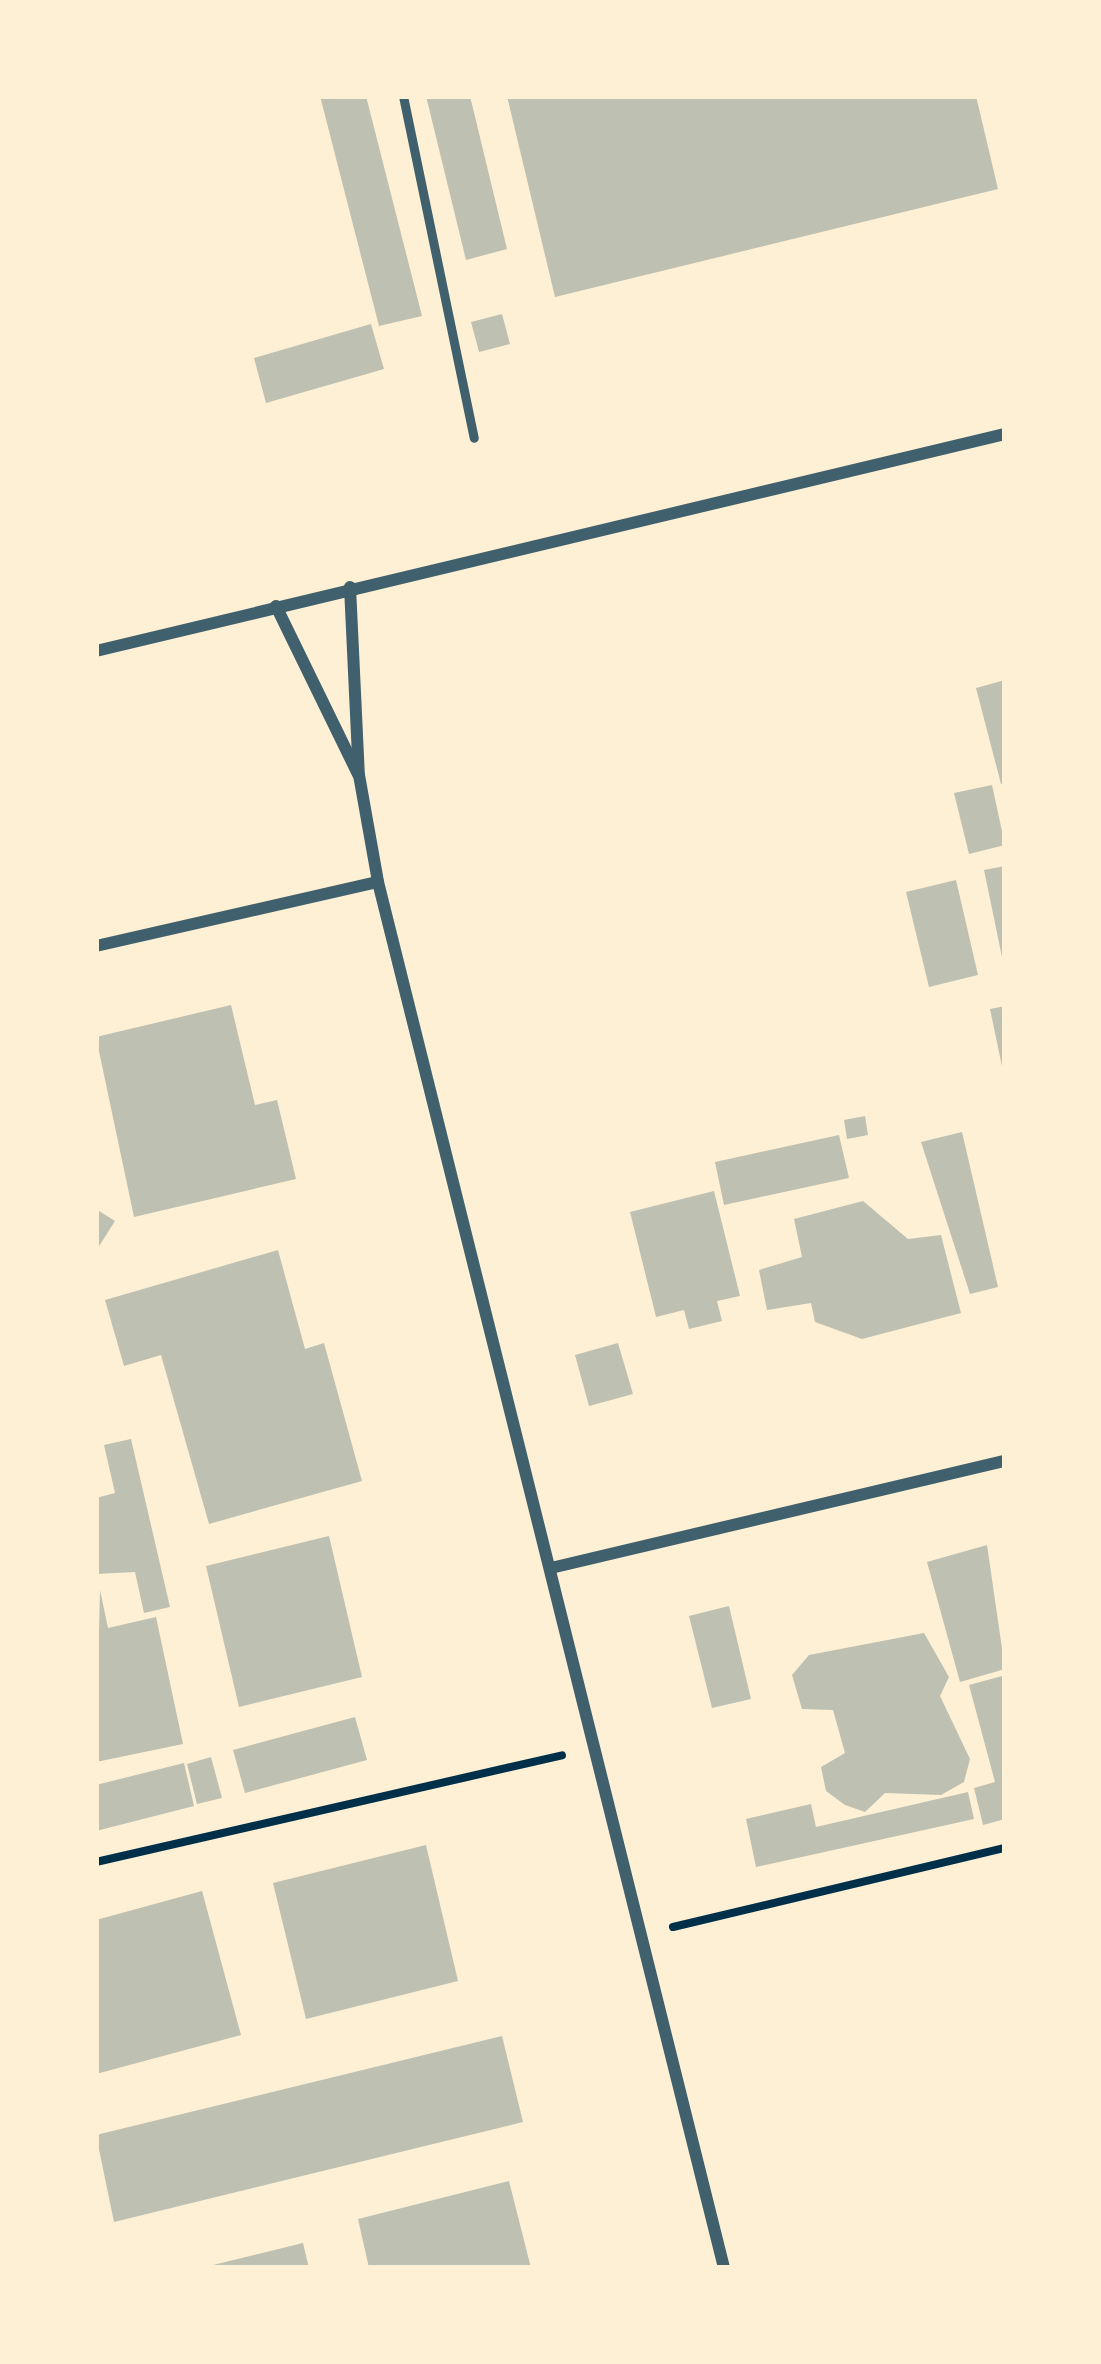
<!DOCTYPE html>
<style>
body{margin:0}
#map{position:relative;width:1101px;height:2364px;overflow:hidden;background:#fdf0d5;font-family:"Roboto Condensed",sans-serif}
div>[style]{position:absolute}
.building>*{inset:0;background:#bec0b2}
.path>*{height:8px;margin:-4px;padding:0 4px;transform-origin:4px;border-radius:4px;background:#003049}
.service>*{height:9px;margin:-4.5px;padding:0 4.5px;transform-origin:4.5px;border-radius:4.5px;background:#3f606c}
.minor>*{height:12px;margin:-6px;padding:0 6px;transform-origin:6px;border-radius:6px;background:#3f606c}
span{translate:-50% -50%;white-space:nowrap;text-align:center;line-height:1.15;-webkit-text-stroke:9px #fdf0d5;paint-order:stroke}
.frame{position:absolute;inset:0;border:99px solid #fdf0d5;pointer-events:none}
</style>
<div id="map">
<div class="building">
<div style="clip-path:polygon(320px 96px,366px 96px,422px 316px,379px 326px)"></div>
<div style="clip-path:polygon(426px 96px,470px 96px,507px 249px,466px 260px)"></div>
<div style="clip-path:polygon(507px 96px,976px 96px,998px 189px,555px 297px)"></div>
<div style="clip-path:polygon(502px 314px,510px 344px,479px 352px,471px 322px)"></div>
<div style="clip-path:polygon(371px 324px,384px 369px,266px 403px,254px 358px)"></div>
<div style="clip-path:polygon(1005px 680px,1005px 783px,1001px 784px,976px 688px)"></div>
<div style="clip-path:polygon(992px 785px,1005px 845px,969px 854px,954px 793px)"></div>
<div style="clip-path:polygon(1005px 866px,1005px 962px,1003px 962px,984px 870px)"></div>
<div style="clip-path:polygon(956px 880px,978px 975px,929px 987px,906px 892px)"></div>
<div style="clip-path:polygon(231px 1005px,255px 1105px,277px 1100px,296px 1179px,134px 1217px,96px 1037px)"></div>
<div style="clip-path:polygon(1005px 1006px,1005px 1071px,1003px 1071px,990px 1009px)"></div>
<div style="clip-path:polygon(865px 1116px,868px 1135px,847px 1139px,844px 1120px)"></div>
<div style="clip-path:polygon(962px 1132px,998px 1287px,970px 1294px,921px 1142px)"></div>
<div style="clip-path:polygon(839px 1135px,849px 1178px,724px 1205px,715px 1162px)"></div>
<div style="clip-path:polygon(714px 1191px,740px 1296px,717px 1301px,722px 1321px,689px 1329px,684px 1310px,656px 1317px,630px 1212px)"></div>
<div style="clip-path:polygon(863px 1201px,908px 1239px,941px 1235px,961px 1313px,862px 1339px,815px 1322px,811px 1303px,767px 1310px,759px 1270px,802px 1257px,794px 1219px)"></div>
<div style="clip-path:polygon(96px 1209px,115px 1221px,96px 1251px)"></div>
<div style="clip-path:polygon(278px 1250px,305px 1349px,324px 1343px,362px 1481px,209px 1524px,161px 1355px,124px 1366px,105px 1300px)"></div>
<div style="clip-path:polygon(618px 1343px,633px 1394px,589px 1406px,575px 1355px)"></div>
<div style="clip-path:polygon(131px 1439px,170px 1607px,144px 1613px,135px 1572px,96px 1574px,96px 1498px,115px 1493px,104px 1445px)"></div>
<div style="clip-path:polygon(329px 1536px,362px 1677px,239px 1707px,206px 1566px)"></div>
<div style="clip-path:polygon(987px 1545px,1005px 1669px,960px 1682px,927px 1562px)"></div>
<div style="clip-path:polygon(100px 1590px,108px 1628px,156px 1617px,183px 1744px,96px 1762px)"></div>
<div style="clip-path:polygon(729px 1606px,751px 1699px,712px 1708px,689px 1616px)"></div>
<div style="clip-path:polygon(924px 1633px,949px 1677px,940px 1696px,970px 1759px,964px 1782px,941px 1795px,885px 1793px,865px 1812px,845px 1805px,826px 1791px,821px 1767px,845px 1753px,833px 1710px,802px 1709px,792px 1675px,809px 1655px)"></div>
<div style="clip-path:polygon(1002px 1676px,1005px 1819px,983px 1825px,974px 1788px,995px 1782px,969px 1685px)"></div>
<div style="clip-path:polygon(355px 1717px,367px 1760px,245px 1793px,233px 1750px)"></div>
<div style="clip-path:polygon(211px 1757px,222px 1798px,197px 1804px,187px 1764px)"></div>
<div style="clip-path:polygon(184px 1763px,194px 1806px,96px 1831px,96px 1785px)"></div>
<div style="clip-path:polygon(968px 1792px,974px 1819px,756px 1867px,746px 1819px,811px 1804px,816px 1827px)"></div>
<div style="clip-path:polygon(426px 1845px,458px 1981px,306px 2019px,273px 1883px)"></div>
<div style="clip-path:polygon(202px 1891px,241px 2035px,96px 2074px,96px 1920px)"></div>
<div style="clip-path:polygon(502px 2036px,523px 2122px,114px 2222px,96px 2135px)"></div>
<div style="clip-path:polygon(509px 2181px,531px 2268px,369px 2268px,358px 2219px)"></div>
<div style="clip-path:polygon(303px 2243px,309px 2268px,209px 2268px,209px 2266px)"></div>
</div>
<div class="path">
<div style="left:96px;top:1862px;width:478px;rotate:-12.9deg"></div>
<div style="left:673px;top:1927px;width:341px;rotate:-13.4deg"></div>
</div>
<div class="service">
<div style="left:403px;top:96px;width:349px;rotate:78.3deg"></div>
</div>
<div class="minor">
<div style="left:350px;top:587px;width:188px;rotate:87.3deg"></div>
<div style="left:359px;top:775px;width:109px;rotate:79.9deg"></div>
<div style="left:378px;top:882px;width:1429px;rotate:75.98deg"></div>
<div style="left:276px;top:606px;width:187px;rotate:64deg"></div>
<div style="left:96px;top:651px;width:935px;rotate:-13.43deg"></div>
<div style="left:96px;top:946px;width:289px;rotate:-12.8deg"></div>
<div style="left:551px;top:1568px;width:466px;rotate:-13.3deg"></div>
</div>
<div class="frame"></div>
</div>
